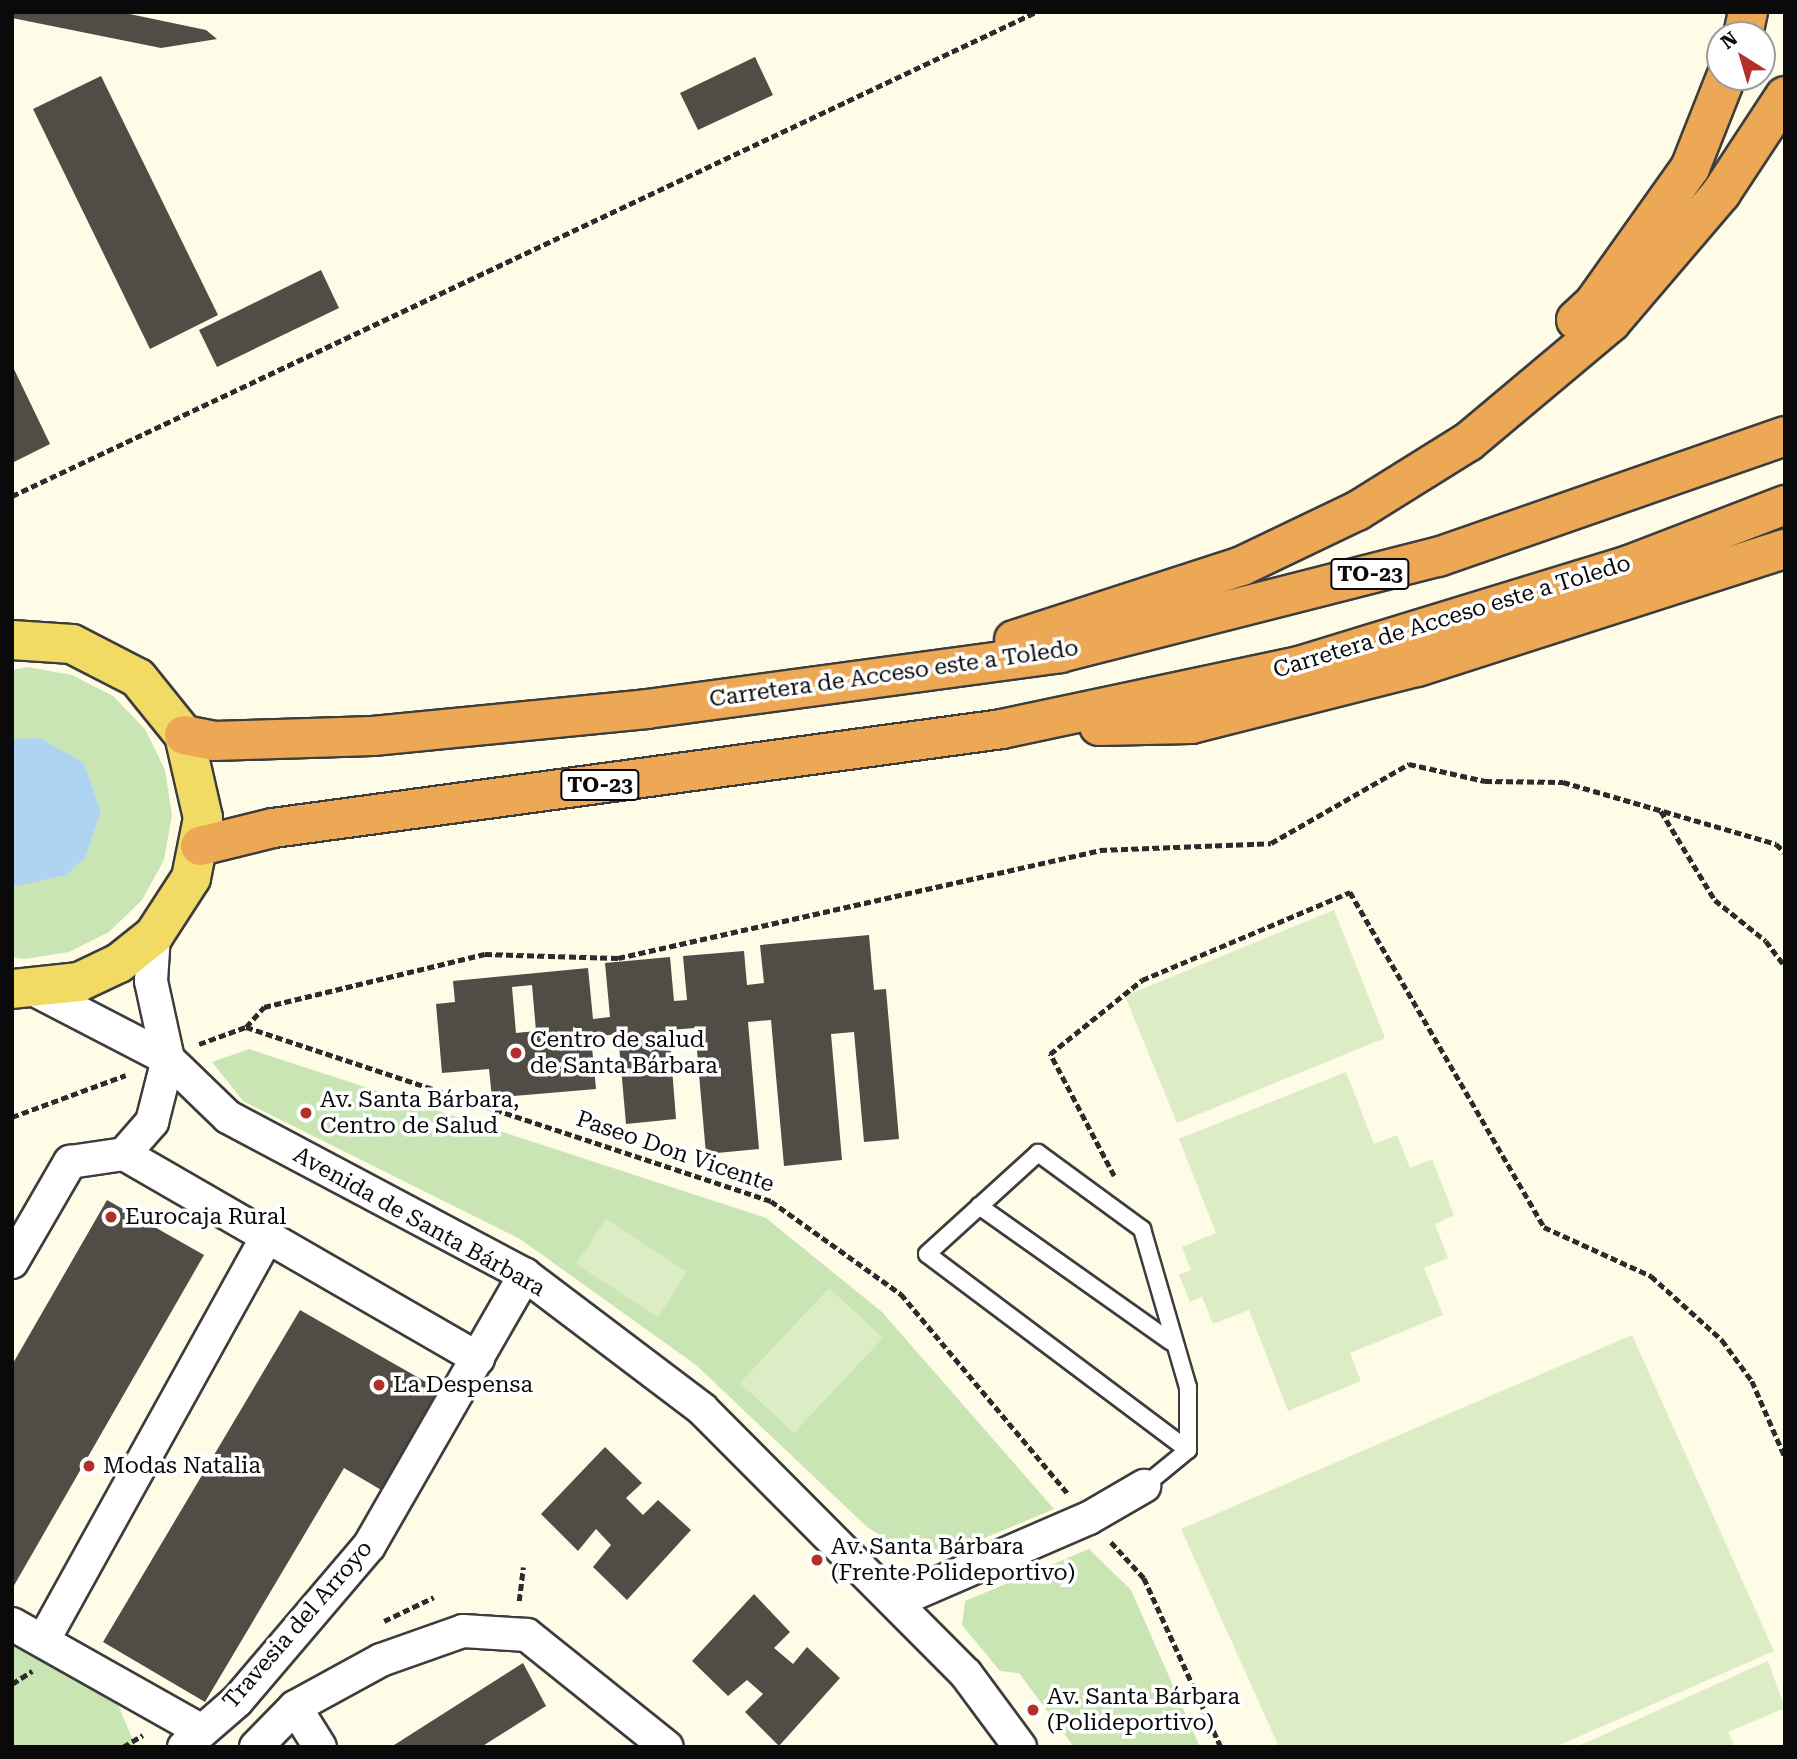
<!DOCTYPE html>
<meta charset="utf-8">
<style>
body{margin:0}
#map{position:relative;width:1797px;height:1759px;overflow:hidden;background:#fefbe7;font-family:"Roboto Serif",serif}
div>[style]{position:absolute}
.green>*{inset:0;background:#cae5b4}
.pitch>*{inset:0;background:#dcedc5}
.water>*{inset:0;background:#afd4f2}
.building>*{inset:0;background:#524c47}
.path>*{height:4.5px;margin-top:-2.25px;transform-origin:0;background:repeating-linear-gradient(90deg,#2c2c2c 0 7px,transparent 0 10.5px)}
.roads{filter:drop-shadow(2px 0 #3d3d3d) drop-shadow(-2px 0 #3d3d3d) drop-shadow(0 2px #3d3d3d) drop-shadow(0 -2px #3d3d3d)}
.lane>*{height:16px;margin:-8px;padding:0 8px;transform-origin:8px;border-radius:8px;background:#fff}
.street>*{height:32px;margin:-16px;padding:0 16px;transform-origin:16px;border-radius:16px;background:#fff}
.primary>*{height:38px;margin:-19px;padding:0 19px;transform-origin:19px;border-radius:19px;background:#f2db64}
.highway>*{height:38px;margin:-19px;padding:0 19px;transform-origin:19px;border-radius:19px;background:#eda856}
.dots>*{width:19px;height:19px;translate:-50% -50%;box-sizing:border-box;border:4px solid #fff;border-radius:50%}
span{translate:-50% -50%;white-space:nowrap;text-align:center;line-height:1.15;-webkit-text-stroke:7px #fff;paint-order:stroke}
.shield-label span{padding:2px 5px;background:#fff;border:2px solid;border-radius:5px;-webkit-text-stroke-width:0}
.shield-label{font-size:21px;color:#0a0a0a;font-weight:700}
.street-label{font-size:23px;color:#0a0a0a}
.poi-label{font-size:23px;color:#0a0a0a}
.left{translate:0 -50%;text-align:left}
.frame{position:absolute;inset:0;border:14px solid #0a0a0a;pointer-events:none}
.north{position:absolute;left:1706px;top:21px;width:70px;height:70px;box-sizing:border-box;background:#fff;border:2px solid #9d9d9d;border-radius:50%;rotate:323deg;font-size:19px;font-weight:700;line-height:28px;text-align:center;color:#0a0a0a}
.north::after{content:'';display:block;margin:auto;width:24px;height:32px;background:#b22f2a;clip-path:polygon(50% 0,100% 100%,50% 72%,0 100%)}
</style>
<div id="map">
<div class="green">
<div style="clip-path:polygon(27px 667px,72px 675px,113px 696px,145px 729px,165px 770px,172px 815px,164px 860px,142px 900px,109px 932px,69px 952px,24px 959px,12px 957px,12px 885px,18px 886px,101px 811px,84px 763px,12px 739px,12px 670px)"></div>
<div style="clip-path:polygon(249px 1049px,766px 1218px,882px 1312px,1054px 1509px,949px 1553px,906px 1552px,867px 1527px,696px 1365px,520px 1239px,243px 1101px,212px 1062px)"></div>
<div style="clip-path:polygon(1089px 1549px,1131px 1590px,1200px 1747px,1074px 1747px,1019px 1673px,1000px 1671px,962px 1625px,965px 1601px)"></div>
<div style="clip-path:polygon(12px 1638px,118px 1705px,136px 1747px,12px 1747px)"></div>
</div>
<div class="pitch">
<div style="clip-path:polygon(1334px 910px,1385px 1038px,1177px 1123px,1125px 996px)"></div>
<div style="clip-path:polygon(1346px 1072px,1374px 1144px,1397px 1135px,1410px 1168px,1432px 1159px,1454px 1215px,1435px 1224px,1448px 1258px,1424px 1268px,1443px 1315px,1350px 1353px,1361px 1381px,1288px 1411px,1249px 1310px,1213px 1324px,1202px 1297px,1190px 1302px,1179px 1275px,1191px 1270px,1182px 1247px,1216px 1233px,1179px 1139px)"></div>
<div style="clip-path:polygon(606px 1219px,687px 1272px,658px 1317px,576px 1264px)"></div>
<div style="clip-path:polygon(829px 1288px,883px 1338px,794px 1433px,740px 1383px)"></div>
<div style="clip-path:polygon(1632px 1335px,1774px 1651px,1555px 1747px,1279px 1747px,1181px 1529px)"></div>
<div style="clip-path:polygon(1768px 1661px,1785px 1708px,1728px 1732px,1735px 1747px,1576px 1747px)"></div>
</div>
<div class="water">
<div style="clip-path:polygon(40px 738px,84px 763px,101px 811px,85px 858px,66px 875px,18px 886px,12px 885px,12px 739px)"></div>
</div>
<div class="building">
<div style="clip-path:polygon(12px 12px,120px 12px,206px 30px,217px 39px,161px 48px,12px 18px)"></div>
<div style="clip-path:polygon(755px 57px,773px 95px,698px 130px,680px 93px)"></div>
<div style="clip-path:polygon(101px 76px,218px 315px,150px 349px,33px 109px)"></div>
<div style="clip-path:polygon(321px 270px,339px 308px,217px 367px,199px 330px)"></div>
<div style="clip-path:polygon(12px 365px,50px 444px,12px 463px)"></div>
<div style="clip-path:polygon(evenodd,869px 935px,874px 990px,886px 989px,899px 1139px,864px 1142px,854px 1032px,831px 1034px,842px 1160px,784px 1166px,771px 1020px,748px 1022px,759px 1149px,706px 1154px,695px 1028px,669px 1030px,676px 1119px,626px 1124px,618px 1034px,591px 1037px,596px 1089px,492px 1098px,489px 1069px,442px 1073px,436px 1004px,455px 1002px,453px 981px,588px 968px,593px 1019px,610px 1017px,605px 963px,670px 957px,674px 1001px,687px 1000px,683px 956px,744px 951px,747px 985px,764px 983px,760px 945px,869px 935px,532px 985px,536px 1031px,516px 1033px,512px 987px,532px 985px)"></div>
<div style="clip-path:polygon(107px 1200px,204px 1255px,12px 1589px,12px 1365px)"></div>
<div style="clip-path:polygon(300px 1310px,447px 1394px,388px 1494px,344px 1468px,205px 1702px,103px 1642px)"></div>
<div style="clip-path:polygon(605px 1447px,642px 1483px,626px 1498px,643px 1515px,658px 1500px,691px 1530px,627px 1600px,593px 1567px,611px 1545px,596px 1529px,578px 1551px,541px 1514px)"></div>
<div style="clip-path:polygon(754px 1594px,790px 1632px,774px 1648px,793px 1664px,807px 1647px,840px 1678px,779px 1746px,745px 1712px,763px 1694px,747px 1680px,728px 1696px,692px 1661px)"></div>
<div style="clip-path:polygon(523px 1663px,546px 1706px,481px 1747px,391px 1747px)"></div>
</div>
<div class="path">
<div style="left:12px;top:496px;width:1133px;rotate:-25.3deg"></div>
<div style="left:1661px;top:811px;width:104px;rotate:58.8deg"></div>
<div style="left:1715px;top:900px;width:65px;rotate:38.8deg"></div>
<div style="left:1766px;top:941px;width:31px;rotate:53deg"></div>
<div style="left:246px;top:1027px;width:27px;rotate:-48deg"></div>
<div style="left:264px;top:1007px;width:227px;rotate:-13.5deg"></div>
<div style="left:485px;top:954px;width:133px;rotate:1.7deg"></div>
<div style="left:618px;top:958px;width:494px;rotate:-12.6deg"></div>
<div style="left:1100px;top:850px;width:171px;rotate:-2.3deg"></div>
<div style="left:1271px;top:843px;width:159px;rotate:-29.8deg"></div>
<div style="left:1409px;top:764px;width:78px;rotate:12.6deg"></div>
<div style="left:1485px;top:781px;width:78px;rotate:0.7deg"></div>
<div style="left:1563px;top:782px;width:222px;rotate:16.2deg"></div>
<div style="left:1776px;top:844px;width:12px;rotate:42deg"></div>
<div style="left:199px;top:1044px;width:50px;rotate:-19.9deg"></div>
<div style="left:246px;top:1027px;width:553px;rotate:18.34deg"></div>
<div style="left:771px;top:1201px;width:160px;rotate:35.6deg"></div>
<div style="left:901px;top:1294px;width:261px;rotate:50.1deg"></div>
<div style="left:12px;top:1117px;width:121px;rotate:-20.2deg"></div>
<div style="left:1114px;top:1176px;width:138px;rotate:-117.7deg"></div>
<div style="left:1050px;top:1054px;width:118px;rotate:-38.8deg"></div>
<div style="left:1142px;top:980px;width:226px;rotate:-22.9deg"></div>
<div style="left:1350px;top:892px;width:387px;rotate:59.9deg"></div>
<div style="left:1544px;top:1227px;width:118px;rotate:24.6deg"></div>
<div style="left:1651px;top:1276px;width:96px;rotate:42deg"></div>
<div style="left:1722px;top:1340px;width:51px;rotate:53.8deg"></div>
<div style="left:1752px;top:1381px;width:83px;rotate:66.5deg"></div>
<div style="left:1111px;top:1542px;width:49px;rotate:47.5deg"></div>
<div style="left:1144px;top:1578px;width:186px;rotate:65.5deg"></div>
<div style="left:519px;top:1601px;width:34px;rotate:-83deg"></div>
<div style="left:384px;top:1621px;width:55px;rotate:-25.6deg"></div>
<div style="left:12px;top:1684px;width:24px;rotate:-33deg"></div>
<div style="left:123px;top:1747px;width:23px;rotate:-31deg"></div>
</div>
<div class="roads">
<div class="lane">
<div style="left:1038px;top:1153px;width:129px;rotate:36.2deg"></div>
<div style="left:1142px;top:1229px;width:165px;rotate:73.8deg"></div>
<div style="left:1188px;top:1387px;width:63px;rotate:90deg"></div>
<div style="left:1188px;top:1450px;width:326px;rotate:-143.1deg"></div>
<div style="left:927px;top:1254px;width:150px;rotate:-42.3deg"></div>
<div style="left:979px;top:1206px;width:235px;rotate:35.3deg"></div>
<div style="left:1144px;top:1486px;width:57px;rotate:-39.3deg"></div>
</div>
<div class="street">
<div style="left:35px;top:990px;width:150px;rotate:27.4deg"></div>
<div style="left:168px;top:1059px;width:83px;rotate:44deg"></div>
<div style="left:228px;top:1117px;width:336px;rotate:28deg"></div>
<div style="left:525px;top:1275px;width:222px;rotate:37.1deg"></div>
<div style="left:702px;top:1409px;width:374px;rotate:45.1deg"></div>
<div style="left:966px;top:1674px;width:91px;rotate:53.5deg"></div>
<div style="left:124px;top:1154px;width:409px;rotate:30deg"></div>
<div style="left:124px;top:1154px;width:43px;rotate:-48.8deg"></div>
<div style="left:152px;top:1122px;width:65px;rotate:-75.7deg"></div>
<div style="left:168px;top:1059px;width:80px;rotate:-102.3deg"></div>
<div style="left:151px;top:981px;width:46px;rotate:-86.3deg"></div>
<div style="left:12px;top:1262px;width:116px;rotate:-59.9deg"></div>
<div style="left:70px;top:1162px;width:55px;rotate:-8.4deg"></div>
<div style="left:897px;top:1601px;width:209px;rotate:-23.4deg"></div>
<div style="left:1089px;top:1518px;width:64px;rotate:-30.2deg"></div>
<div style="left:12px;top:1624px;width:218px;rotate:29.4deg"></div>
<div style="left:43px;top:1641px;width:462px;rotate:-61deg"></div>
<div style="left:295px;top:1707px;width:47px;rotate:58deg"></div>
<div style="left:184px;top:1747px;width:70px;rotate:-41deg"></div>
<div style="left:237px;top:1701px;width:204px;rotate:-49.6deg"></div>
<div style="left:369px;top:1546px;width:313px;rotate:-60.1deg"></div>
<div style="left:256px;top:1747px;width:56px;rotate:-45.7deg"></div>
<div style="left:295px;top:1707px;width:98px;rotate:-28.7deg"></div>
<div style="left:381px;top:1660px;width:87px;rotate:-19.5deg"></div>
<div style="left:463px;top:1631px;width:64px;rotate:3.6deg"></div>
<div style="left:527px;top:1635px;width:179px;rotate:38.7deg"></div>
</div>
<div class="primary">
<div style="left:12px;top:640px;width:60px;rotate:3.8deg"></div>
<div style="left:72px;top:644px;width:74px;rotate:27.3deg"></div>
<div style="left:138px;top:678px;width:73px;rotate:51.1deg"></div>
<div style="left:184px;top:735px;width:85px;rotate:77.1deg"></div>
<div style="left:203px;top:818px;width:61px;rotate:101.3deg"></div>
<div style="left:191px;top:878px;width:68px;rotate:123deg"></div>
<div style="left:154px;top:935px;width:45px;rotate:141.3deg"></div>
<div style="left:119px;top:963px;width:44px;rotate:154.6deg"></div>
<div style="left:79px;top:982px;width:67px;rotate:174deg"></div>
</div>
<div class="highway">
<div style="left:1743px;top:35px;width:24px;rotate:-78deg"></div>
<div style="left:1576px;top:320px;width:25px;rotate:-43deg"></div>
<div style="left:1594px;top:303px;width:166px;rotate:-54.6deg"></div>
<div style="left:1690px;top:168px;width:98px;rotate:-68.4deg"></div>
<div style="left:1014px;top:640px;width:240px;rotate:-18deg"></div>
<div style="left:1242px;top:566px;width:127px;rotate:-25.6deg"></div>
<div style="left:1357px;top:511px;width:131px;rotate:-31.9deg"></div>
<div style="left:1468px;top:442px;width:187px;rotate:-40deg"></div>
<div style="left:1611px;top:322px;width:170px;rotate:-49.5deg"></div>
<div style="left:1721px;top:193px;width:116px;rotate:-56.6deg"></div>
<div style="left:1099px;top:726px;width:92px;rotate:-1.2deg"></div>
<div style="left:1191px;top:724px;width:233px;rotate:-14.2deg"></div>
<div style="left:1417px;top:667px;width:386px;rotate:-17.8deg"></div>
<div style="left:184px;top:735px;width:31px;rotate:11deg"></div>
<div style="left:214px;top:741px;width:159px;rotate:-1.8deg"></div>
<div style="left:373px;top:736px;width:275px;rotate:-5.6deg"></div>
<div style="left:647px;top:709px;width:417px;rotate:-7.7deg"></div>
<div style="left:1060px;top:653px;width:390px;rotate:-14.3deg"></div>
<div style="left:1438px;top:557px;width:367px;rotate:-19.2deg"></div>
<div style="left:200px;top:846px;width:75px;rotate:-13.9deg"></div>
<div style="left:273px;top:828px;width:736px;rotate:-7.73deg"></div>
<div style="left:1002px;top:729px;width:307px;rotate:-12deg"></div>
<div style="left:1302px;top:665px;width:342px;rotate:-17deg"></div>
<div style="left:1629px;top:565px;width:167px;rotate:-21deg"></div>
</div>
</div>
<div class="dots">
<div style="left:516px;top:1053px;background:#b22f2a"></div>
<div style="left:306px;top:1113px;background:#b22f2a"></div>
<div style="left:111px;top:1217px;background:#b22f2a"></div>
<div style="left:379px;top:1385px;background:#b22f2a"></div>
<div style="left:89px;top:1466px;background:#b22f2a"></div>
<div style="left:817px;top:1560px;background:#b22f2a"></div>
<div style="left:1033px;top:1710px;background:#b22f2a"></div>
</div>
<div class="shield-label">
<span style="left:1370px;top:574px">TO-23</span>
<span style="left:600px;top:785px">TO-23</span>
</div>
<div class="street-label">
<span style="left:1452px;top:617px;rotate:-17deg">Carretera de Acceso este a Toledo</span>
<span style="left:894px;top:674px;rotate:-8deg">Carretera de Acceso este a Toledo</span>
<span style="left:675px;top:1152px;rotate:19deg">Paseo Don Vicente</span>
<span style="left:419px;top:1222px;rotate:29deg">Avenida de Santa Bárbara</span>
<span style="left:298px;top:1625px;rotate:-49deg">Travesia del Arroyo</span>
</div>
<div class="poi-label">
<span class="left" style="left:530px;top:1053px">Centro de salud<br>de Santa Bárbara</span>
<span class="left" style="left:320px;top:1113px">Av. Santa Bárbara,<br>Centro de Salud</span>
<span class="left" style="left:125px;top:1217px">Eurocaja Rural</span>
<span class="left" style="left:393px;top:1385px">La Despensa</span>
<span class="left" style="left:103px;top:1466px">Modas Natalia</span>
<span class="left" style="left:831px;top:1560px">Av. Santa Bárbara<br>(Frente Polideportivo)</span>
<span class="left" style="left:1047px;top:1710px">Av. Santa Bárbara<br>(Polideportivo)</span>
</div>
<div class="frame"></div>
<div class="north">N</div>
</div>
